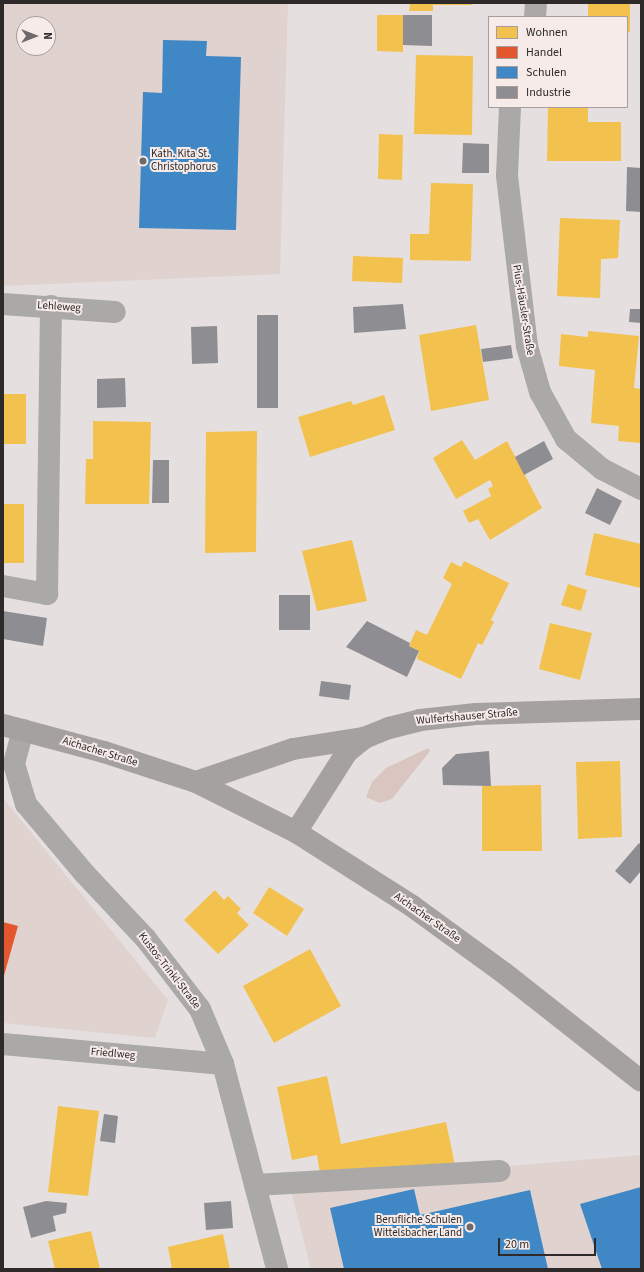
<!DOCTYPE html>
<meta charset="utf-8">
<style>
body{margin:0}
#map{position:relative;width:644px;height:1272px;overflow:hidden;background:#e5e0df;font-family:"Source Sans 3",sans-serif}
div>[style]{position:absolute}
.built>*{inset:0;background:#dfd2cf}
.green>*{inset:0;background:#d9c6c1}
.homes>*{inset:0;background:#f2c14e}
.shops>*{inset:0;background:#e4572e}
.schools>*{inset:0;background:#3f88c5}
.industry>*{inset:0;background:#8d8d92}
.minor>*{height:22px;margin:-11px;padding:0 11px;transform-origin:11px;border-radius:11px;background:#aaa9a8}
.major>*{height:22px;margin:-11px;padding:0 11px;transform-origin:11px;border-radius:11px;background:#a4a1a0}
.dots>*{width:11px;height:11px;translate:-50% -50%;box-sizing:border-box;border:2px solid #f6ebe9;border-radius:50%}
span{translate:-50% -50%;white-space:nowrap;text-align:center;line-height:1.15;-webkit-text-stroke:4px #f6ebe9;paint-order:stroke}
.poi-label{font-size:11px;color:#2d2a29}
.left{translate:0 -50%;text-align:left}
.right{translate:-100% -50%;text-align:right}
.street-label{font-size:11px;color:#2d2a29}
.frame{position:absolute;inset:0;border:4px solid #2d2a29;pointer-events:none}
.legend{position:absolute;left:488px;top:16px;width:140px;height:92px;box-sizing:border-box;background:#f6ebe9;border:1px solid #a69e9c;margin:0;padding:5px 7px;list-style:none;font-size:12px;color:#2d2a29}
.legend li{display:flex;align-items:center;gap:8px;height:20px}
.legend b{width:20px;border:1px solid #a69e9c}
.north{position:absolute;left:16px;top:16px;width:40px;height:40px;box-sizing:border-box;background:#f6ebe9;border:1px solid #a69e9c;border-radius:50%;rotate:90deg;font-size:11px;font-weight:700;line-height:16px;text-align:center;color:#2d2a29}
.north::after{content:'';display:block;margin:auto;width:14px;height:18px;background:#6d6a69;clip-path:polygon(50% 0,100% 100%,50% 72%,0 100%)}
.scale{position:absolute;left:498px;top:1238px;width:98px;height:18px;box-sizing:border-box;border:2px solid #2d2a29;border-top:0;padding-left:5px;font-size:12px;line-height:14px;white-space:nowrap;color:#2d2a29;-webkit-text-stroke:3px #f6ebe9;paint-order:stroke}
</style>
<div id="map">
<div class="built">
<div style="clip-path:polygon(evenodd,3px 3px,288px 3px,280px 274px,3px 286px,3px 3px,24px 24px,48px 24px,48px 48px,24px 48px,24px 24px)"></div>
<div style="clip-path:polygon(3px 798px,168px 1000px,155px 1038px,3px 1023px)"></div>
<div style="clip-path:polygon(641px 1155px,641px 1269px,311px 1269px,289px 1184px)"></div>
</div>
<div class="green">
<div style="clip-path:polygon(428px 748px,430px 751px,392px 799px,380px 803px,366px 797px,372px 782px,386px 768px)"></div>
</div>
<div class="homes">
<div style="clip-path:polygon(410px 3px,472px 3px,472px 5px,433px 5px,433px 11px,409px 11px)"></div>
<div style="clip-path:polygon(588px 3px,630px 3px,630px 32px,627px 32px,627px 17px,588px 17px)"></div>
<div style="clip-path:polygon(377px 15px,403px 15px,403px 52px,377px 51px)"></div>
<div style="clip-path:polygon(416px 55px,473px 56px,472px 135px,414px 134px)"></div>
<div style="clip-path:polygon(548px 107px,588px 107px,588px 122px,621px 122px,621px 161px,547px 161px)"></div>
<div style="clip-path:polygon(379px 134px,403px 135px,402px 180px,378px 179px)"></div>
<div style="clip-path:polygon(431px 183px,473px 184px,471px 261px,410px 260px,410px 234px,429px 234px)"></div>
<div style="clip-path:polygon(560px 218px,620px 220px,618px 258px,601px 259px,600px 298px,557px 296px)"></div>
<div style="clip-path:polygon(353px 256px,403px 258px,402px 283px,352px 281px)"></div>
<div style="clip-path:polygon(476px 325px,489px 400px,431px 411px,419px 335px)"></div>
<div style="clip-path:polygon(588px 331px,639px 336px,634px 388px,641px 389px,641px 443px,618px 441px,619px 426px,591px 423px,595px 370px,559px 366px,561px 334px,588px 337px)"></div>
<div style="clip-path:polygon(3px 394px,26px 394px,26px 444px,3px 444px)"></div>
<div style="clip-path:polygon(384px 395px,395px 430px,310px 457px,298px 417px,351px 401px,353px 405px)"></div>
<div style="clip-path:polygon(93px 421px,151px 422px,149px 504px,85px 504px,86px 459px,93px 459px)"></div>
<div style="clip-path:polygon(257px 431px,256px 552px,205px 553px,206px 432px)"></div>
<div style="clip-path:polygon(462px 440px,475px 460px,507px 441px,542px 508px,490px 540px,478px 519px,469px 523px,463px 511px,491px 496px,488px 489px,493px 486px,490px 480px,456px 499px,433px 458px)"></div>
<div style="clip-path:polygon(3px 504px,24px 504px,24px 563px,3px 563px)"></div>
<div style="clip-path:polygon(594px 533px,641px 544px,641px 588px,585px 575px)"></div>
<div style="clip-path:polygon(352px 540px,367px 601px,317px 611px,302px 551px)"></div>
<div style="clip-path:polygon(464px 561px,509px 583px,491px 620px,494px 622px,482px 645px,478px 643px,461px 679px,417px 659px,419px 651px,409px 646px,416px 630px,427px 635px,452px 584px,443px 578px,451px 562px,461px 567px)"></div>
<div style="clip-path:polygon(568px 584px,587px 590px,581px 611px,561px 605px)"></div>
<div style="clip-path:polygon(550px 623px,592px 633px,580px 680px,539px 669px)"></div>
<div style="clip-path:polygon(620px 761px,622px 837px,578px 839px,576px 762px)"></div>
<div style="clip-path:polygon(541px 785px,542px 851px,482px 851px,482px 786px)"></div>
<div style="clip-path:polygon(269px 887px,304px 909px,287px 936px,253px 913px)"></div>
<div style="clip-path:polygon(215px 890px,224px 900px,228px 896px,241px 909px,237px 913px,249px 925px,218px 954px,184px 920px)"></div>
<div style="clip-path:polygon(310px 949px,341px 1006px,274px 1043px,243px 986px)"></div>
<div style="clip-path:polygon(327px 1076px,341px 1144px,446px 1122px,455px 1165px,320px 1173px,317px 1155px,292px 1160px,277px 1087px)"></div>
<div style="clip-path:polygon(58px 1106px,99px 1111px,88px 1196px,48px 1192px)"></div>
<div style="clip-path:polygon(91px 1231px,100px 1269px,55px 1269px,48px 1241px)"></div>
<div style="clip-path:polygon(223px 1234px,230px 1269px,172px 1269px,168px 1247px)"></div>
</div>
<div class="shops">
<div style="clip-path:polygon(3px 922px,18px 926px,3px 979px)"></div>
</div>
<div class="schools">
<div style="clip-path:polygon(163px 40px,207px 41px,206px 56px,241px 57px,236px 230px,139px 228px,143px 92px,162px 93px)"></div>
<div style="clip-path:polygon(641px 1187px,641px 1269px,602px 1269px,580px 1204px)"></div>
<div style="clip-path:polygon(414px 1189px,420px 1215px,530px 1190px,548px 1269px,344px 1269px,330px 1208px)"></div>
</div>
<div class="industry">
<div style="clip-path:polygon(403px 15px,432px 15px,432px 46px,403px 45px)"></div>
<div style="clip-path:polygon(463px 143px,489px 144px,489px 173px,462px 173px)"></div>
<div style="clip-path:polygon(627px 167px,641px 168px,641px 212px,626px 211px)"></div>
<div style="clip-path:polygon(403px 304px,406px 329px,354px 333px,353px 307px)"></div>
<div style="clip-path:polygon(630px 309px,641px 309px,641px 323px,629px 322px)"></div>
<div style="clip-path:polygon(257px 315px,278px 315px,278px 408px,257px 408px)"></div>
<div style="clip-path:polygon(217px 326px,218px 363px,192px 364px,191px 327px)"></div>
<div style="clip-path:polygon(511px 345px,513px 358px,483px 362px,481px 349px)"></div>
<div style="clip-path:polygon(125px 378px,126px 407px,97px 408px,97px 379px)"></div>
<div style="clip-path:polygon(544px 441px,553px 459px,524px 475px,515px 457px)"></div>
<div style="clip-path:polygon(153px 460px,169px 460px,169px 503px,152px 503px)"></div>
<div style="clip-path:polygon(597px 488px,622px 501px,610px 525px,585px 513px)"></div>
<div style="clip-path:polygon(279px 595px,310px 595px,310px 630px,279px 630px)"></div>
<div style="clip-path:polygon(3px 611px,47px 618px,43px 646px,3px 639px)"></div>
<div style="clip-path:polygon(367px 621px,410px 643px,409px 646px,419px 651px,407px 677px,346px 647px)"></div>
<div style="clip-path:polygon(321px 681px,351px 685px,349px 700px,319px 696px)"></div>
<div style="clip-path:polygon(489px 751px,491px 786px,443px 785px,442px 768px,456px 754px)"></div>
<div style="clip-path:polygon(639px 843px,641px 845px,641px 871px,630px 884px,615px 871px)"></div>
<div style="clip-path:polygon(104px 1114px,118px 1116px,115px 1143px,100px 1141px)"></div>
<div style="clip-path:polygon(46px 1201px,67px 1203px,66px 1213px,53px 1216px,56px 1231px,31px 1238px,23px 1207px)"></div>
<div style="clip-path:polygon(231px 1201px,233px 1228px,206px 1230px,204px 1203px)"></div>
</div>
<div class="minor">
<div style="left:535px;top:17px;width:14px;rotate:-86deg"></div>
<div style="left:510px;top:107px;width:69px;rotate:92.5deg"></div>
<div style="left:507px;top:176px;width:171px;rotate:83.3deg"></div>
<div style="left:527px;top:346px;width:48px;rotate:74.2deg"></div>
<div style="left:540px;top:392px;width:54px;rotate:61deg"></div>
<div style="left:566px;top:439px;width:47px;rotate:39.8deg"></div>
<div style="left:602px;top:469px;width:44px;rotate:27.1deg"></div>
<div style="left:3px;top:304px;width:112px;rotate:4.1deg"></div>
<div style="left:3px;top:586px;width:45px;rotate:10.3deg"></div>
<div style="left:47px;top:594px;width:288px;rotate:-89.2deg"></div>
<div style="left:23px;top:730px;width:35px;rotate:105deg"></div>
<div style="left:14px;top:764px;width:42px;rotate:73.3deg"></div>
<div style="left:26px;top:804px;width:92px;rotate:49.9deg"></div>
<div style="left:85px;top:874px;width:89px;rotate:46.8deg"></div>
<div style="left:146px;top:939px;width:88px;rotate:52.4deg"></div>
<div style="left:200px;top:1009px;width:60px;rotate:67.3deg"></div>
<div style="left:223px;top:1064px;width:212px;rotate:75.2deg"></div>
<div style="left:3px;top:1044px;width:221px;rotate:5.2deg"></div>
<div style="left:255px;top:1185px;width:245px;rotate:-3.3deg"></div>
</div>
<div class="major">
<div style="left:3px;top:725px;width:105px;rotate:15deg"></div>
<div style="left:104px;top:752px;width:97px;rotate:18.1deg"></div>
<div style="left:196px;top:782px;width:112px;rotate:26.6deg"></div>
<div style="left:296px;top:832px;width:138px;rotate:32.5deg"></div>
<div style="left:412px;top:906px;width:114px;rotate:36.1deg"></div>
<div style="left:504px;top:973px;width:174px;rotate:38.2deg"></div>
<div style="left:196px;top:782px;width:102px;rotate:-18.8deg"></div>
<div style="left:293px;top:749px;width:72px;rotate:-8.8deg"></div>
<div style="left:296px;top:832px;width:95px;rotate:-57.5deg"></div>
<div style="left:347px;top:752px;width:22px;rotate:-39deg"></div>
<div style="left:364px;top:738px;width:27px;rotate:-22deg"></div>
<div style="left:389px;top:728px;width:32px;rotate:-14deg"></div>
<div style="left:420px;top:720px;width:56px;rotate:-6.1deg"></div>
<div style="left:476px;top:714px;width:165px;rotate:-1.7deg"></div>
</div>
<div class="dots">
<div style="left:143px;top:161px;background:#6d6a69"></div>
<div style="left:470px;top:1227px;background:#6d6a69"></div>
</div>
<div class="poi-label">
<span class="left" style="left:151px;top:161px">Kath. Kita St.<br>Christophorus</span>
<span class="right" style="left:462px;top:1227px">Berufliche Schulen<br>Wittelsbacher Land</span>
</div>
<div class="street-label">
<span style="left:59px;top:307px;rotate:4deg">Lehleweg</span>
<span style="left:523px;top:310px;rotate:81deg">Pius-Häusler-Straße</span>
<span style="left:467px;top:717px;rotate:-5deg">Wulfertshauser Straße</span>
<span style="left:100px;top:752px;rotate:17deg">Aichacher Straße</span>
<span style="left:427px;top:918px;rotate:35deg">Aichacher Straße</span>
<span style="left:169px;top:971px;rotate:52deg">Kustos-Trinkl-Straße</span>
<span style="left:113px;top:1054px;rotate:5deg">Friedlweg</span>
</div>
<div class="frame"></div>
<ul class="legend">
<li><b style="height:11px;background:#f2c14e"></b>Wohnen</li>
<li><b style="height:11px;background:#e4572e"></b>Handel</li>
<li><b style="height:11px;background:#3f88c5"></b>Schulen</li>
<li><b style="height:11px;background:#8d8d92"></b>Industrie</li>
</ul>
<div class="north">N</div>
<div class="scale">20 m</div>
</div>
